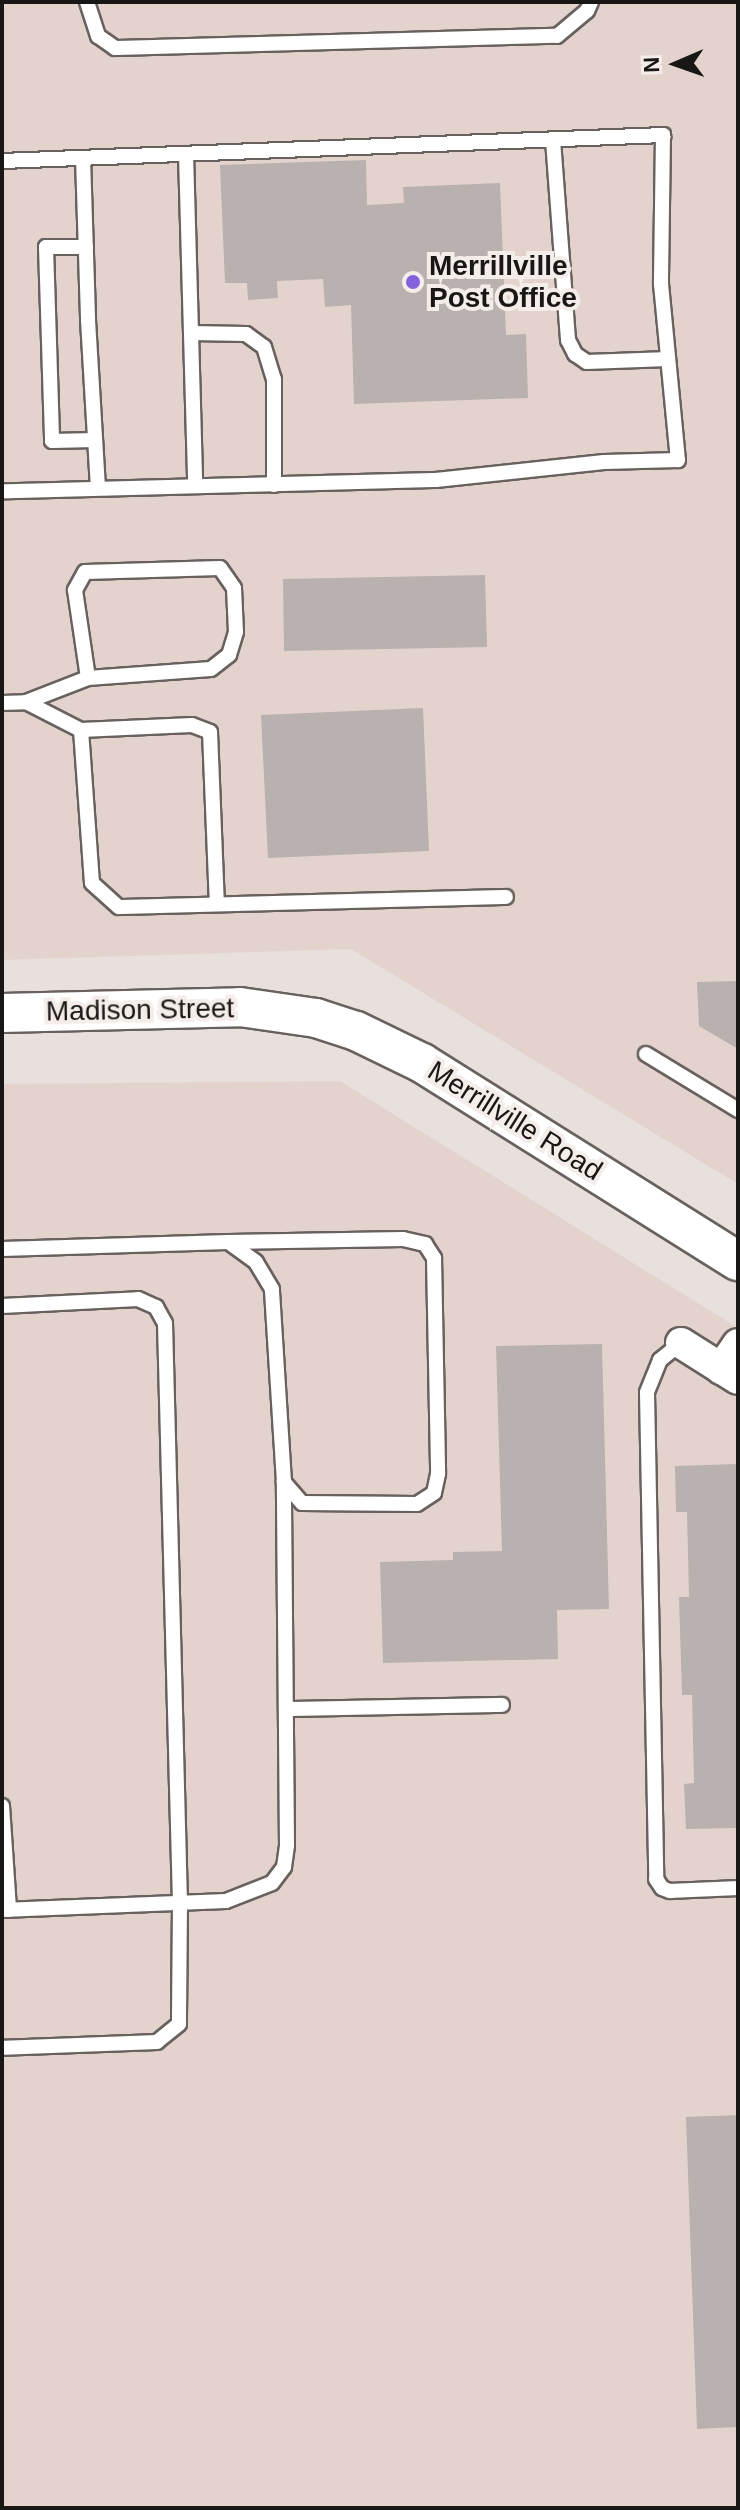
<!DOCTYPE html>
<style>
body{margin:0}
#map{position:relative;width:740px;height:2510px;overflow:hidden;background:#e8e0dc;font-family:Arial,sans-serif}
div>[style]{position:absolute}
.built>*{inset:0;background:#e3d3cc}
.building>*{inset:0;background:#b9b1b0}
.roads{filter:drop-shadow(2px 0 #68615e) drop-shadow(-2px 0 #68615e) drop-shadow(0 2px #68615e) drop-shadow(0 -2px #68615e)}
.service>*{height:14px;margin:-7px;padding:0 7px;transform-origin:7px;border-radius:7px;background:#fff}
.minor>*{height:30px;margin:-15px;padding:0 15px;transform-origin:15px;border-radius:15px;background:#fff}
.tertiary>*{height:38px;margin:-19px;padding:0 19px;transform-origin:19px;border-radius:19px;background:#fff}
.dots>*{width:22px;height:22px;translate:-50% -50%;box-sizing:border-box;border:4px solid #f5edea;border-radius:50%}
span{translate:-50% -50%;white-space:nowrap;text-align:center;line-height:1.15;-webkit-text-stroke:8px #f5edea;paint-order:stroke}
.poi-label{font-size:28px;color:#191716;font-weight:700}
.left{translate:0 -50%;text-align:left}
.street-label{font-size:28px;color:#191716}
.frame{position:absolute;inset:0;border:4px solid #191716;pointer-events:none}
.north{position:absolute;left:636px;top:24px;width:80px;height:80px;-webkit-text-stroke:6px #f5edea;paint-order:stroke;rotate:268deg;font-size:22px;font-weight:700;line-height:32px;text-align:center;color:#191716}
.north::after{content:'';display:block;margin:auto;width:28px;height:36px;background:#191716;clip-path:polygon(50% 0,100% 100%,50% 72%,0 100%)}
</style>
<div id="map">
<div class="built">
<div style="clip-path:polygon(2px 2px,738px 2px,738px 1184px,351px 949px,2px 960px)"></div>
<div style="clip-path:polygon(340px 1081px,738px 1328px,738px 2508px,2px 2508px,2px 1084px)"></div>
</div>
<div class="building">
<div style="clip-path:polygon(366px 160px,367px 205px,404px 203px,403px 187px,500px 183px,506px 335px,526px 334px,528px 398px,354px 404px,351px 305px,325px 307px,323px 279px,277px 281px,278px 298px,248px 300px,247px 283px,225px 283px,220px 165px)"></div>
<div style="clip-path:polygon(485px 575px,487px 647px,284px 651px,283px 579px)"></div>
<div style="clip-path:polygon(423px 708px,429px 851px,268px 858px,261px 715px)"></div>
<div style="clip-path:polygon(738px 981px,738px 1049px,699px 1026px,697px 982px)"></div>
<div style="clip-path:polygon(602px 1344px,609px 1609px,557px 1610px,558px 1659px,383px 1663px,380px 1562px,453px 1560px,453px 1552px,502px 1551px,496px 1346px)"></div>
<div style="clip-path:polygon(738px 1464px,738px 1828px,686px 1829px,684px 1784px,694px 1783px,692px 1695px,682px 1695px,679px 1597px,689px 1597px,687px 1512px,676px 1512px,675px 1466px)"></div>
<div style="clip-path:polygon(738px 2115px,738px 2427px,697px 2429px,686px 2117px)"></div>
</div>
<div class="roads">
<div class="service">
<div style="left:87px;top:2px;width:36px;rotate:72deg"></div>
<div style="left:98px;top:36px;width:21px;rotate:35deg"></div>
<div style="left:115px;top:48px;width:442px;rotate:-1.6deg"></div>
<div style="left:557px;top:36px;width:39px;rotate:-40deg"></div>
<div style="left:587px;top:11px;width:10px;rotate:-66deg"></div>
<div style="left:553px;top:140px;width:201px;rotate:85.7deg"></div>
<div style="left:568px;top:340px;width:16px;rotate:63deg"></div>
<div style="left:575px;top:354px;width:14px;rotate:34deg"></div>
<div style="left:587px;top:362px;width:81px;rotate:-2.1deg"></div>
<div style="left:186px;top:154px;width:331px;rotate:88.4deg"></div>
<div style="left:83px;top:158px;width:162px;rotate:88.2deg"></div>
<div style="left:88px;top:320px;width:167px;rotate:86.6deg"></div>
<div style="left:2px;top:161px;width:662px;rotate:-2.25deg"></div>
<div style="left:663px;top:135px;width:149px;rotate:90.8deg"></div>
<div style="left:661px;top:284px;width:177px;rotate:84.5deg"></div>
<div style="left:678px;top:460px;width:74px;rotate:178.5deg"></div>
<div style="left:604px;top:462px;width:169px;rotate:173.9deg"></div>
<div style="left:436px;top:480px;width:434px;rotate:178.5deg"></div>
<div style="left:86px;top:247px;width:40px;rotate:180deg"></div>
<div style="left:46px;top:247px;width:194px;rotate:88.2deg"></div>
<div style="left:52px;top:441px;width:43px;rotate:-1.3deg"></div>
<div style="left:191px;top:333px;width:55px;rotate:1deg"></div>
<div style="left:246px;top:334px;width:22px;rotate:36deg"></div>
<div style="left:264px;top:347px;width:34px;rotate:73deg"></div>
<div style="left:274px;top:379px;width:106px;rotate:90deg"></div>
<div style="left:26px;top:702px;width:62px;rotate:27deg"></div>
<div style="left:81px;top:730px;width:111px;rotate:-2.6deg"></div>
<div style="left:192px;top:725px;width:19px;rotate:21deg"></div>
<div style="left:210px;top:732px;width:172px;rotate:87.7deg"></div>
<div style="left:2px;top:703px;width:24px;rotate:-2deg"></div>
<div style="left:26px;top:702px;width:66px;rotate:-21.2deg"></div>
<div style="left:88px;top:678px;width:123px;rotate:-4.2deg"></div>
<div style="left:211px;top:669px;width:23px;rotate:-38deg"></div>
<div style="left:229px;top:655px;width:24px;rotate:-73deg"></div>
<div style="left:236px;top:632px;width:44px;rotate:-92.6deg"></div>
<div style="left:234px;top:588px;width:24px;rotate:-125deg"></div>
<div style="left:220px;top:568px;width:135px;rotate:178.3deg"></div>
<div style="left:85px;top:572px;width:21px;rotate:119deg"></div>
<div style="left:75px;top:590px;width:89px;rotate:81.6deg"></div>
<div style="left:81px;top:730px;width:153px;rotate:85.9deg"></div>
<div style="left:92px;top:883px;width:36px;rotate:42deg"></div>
<div style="left:119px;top:907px;width:387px;rotate:-1.5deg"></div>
<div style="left:646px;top:1054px;width:108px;rotate:31.3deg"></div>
<div style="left:2px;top:1249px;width:226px;rotate:-1.8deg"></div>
<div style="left:228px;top:1242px;width:175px;rotate:-1deg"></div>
<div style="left:403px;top:1239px;width:23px;rotate:13deg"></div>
<div style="left:425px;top:1244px;width:17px;rotate:57deg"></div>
<div style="left:434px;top:1258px;width:216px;rotate:88.9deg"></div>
<div style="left:438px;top:1474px;width:19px;rotate:102deg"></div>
<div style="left:434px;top:1493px;width:20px;rotate:147deg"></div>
<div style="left:417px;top:1504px;width:115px;rotate:-179.5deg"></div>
<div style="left:302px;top:1503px;width:28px;rotate:-131deg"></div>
<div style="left:284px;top:1482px;width:193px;rotate:-93.6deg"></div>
<div style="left:272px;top:1289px;width:31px;rotate:-121deg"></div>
<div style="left:256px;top:1262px;width:34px;rotate:-144deg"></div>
<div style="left:2px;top:1306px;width:136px;rotate:-2.9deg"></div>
<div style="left:138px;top:1299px;width:20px;rotate:24deg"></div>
<div style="left:156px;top:1307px;width:18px;rotate:61deg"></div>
<div style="left:165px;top:1323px;width:580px;rotate:88.52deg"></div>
<div style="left:180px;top:1903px;width:121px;rotate:90.5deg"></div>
<div style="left:179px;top:2024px;width:28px;rotate:141deg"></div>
<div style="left:157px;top:2042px;width:155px;rotate:177.8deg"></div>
<div style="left:681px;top:1343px;width:27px;rotate:141deg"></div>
<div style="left:660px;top:1360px;width:35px;rotate:112deg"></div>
<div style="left:647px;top:1393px;width:486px;rotate:88.9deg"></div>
<div style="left:656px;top:1879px;width:11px;rotate:56deg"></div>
<div style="left:662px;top:1888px;width:9px;rotate:21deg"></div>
<div style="left:670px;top:1891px;width:68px;rotate:-2.5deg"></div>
<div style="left:286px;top:1709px;width:216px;rotate:-1.1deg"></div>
<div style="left:2px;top:1806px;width:104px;rotate:86.1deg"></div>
<div style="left:2px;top:1910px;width:224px;rotate:-2.3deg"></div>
<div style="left:226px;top:1901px;width:49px;rotate:-21.4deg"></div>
<div style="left:272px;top:1883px;width:20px;rotate:-53deg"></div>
<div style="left:284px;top:1867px;width:22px;rotate:-82deg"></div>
<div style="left:287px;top:1845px;width:363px;rotate:-90.5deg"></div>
</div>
<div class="minor">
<div style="left:681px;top:1343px;width:67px;rotate:32.3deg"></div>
<div style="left:721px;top:1369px;width:30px;rotate:-56deg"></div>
</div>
<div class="tertiary">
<div style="left:2px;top:1013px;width:238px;rotate:-1.4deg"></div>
<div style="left:240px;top:1007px;width:77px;rotate:8.2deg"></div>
<div style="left:316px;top:1018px;width:42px;rotate:18deg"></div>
<div style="left:356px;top:1031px;width:73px;rotate:25.9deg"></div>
<div style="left:422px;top:1063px;width:373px;rotate:32.1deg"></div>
</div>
</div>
<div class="dots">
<div style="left:413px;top:282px;background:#8562dd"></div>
</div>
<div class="poi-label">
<span class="left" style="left:429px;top:282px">Merrillville<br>Post Office</span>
</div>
<div class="street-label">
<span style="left:140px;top:1010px;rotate:-1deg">Madison Street</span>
<span style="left:515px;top:1121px;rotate:32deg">Merrillville Road</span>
</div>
<div class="frame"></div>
<div class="north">N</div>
</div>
